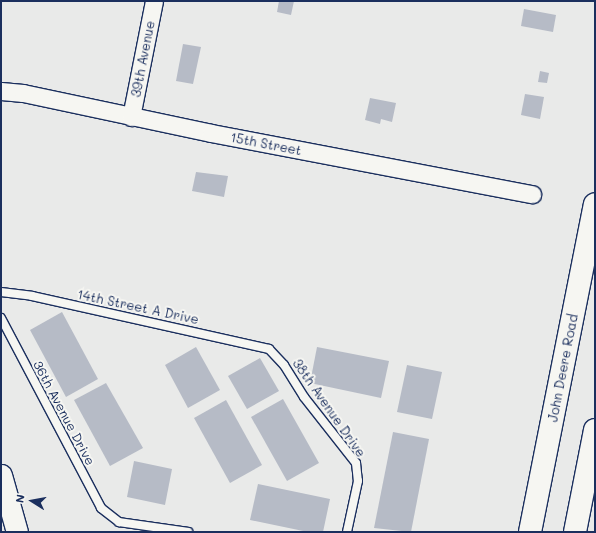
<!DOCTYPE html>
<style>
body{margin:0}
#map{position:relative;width:596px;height:533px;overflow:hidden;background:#e9eae9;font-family:Mali,sans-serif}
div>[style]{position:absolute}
.building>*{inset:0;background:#b6bbc6}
.roads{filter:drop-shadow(1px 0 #1b2f5e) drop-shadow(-1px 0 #1b2f5e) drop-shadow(0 1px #1b2f5e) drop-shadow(0 -1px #1b2f5e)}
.service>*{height:8px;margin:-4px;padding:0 4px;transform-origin:4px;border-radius:4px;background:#f6f6f2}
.minor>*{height:17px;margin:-8.5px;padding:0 8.5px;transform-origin:8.5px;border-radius:8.5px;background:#f6f6f2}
.tertiary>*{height:21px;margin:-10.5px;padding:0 10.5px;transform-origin:10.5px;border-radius:10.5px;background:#f6f6f2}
.trunk>*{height:22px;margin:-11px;padding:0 11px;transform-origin:11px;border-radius:11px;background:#f6f6f2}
span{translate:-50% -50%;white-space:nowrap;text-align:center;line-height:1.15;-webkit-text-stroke:4px #f6f6f2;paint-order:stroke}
.street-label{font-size:13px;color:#1b2f5e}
.frame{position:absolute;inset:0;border:2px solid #1b2f5e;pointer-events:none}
.north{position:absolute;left:12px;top:481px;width:40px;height:40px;-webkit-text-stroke:3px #f6f6f2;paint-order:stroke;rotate:281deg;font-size:11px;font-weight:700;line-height:16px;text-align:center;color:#1b2f5e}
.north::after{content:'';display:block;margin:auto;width:14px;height:18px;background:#1b2f5e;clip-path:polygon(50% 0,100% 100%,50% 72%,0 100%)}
</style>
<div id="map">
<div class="building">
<div style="clip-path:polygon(279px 1px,294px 1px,291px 15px,277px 12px)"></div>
<div style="clip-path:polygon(524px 9px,556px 15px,553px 32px,521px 26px)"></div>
<div style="clip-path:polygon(183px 44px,201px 47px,193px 84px,176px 81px)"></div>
<div style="clip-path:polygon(540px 71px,549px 73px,547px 83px,538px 82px)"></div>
<div style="clip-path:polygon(525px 94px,544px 97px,540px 119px,521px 115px)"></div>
<div style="clip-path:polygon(370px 98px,396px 103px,392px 122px,381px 119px,380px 124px,365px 120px)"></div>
<div style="clip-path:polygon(196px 172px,228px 176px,224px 197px,192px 191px)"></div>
<div style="clip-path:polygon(62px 312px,98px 379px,66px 397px,30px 330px)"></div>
<div style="clip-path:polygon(196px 347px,220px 390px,188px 408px,165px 365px)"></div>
<div style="clip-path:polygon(317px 347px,389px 361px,381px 398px,310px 383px)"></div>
<div style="clip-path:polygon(260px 358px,279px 391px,247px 409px,228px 376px)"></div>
<div style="clip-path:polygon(407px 365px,442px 372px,432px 419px,397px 412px)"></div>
<div style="clip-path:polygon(106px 383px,143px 448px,110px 466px,74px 400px)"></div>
<div style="clip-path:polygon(283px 399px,319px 463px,287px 481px,251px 417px)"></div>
<div style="clip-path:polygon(226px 400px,262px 465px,230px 483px,194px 418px)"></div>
<div style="clip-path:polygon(393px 432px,429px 439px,411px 532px,374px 528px)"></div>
<div style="clip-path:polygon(134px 461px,172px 469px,165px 505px,127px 497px)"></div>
<div style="clip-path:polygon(258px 484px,330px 499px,323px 532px,308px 532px,250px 520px)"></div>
</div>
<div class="roads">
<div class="service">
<div style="left:1px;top:292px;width:31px;rotate:7deg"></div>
<div style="left:32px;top:296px;width:243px;rotate:12.6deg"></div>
<div style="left:269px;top:349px;width:22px;rotate:47deg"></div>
<div style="left:284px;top:365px;width:38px;rotate:58deg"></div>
<div style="left:304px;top:397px;width:84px;rotate:51.8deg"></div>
<div style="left:356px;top:463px;width:18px;rotate:84deg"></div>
<div style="left:358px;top:481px;width:52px;rotate:102.2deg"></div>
<div style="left:1px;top:318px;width:215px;rotate:62.2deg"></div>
<div style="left:101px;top:508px;width:23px;rotate:38deg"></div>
<div style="left:119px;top:522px;width:70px;rotate:8.2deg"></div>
</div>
<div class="minor">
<div style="left:1px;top:91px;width:22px;rotate:5deg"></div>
<div style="left:23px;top:93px;width:192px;rotate:12deg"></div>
<div style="left:211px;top:133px;width:327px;rotate:10.8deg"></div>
<div style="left:131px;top:117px;width:118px;rotate:-78.8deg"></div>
</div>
<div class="tertiary">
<div style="left:1px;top:475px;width:59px;rotate:74.3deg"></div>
</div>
<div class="trunk">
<div style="left:530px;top:532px;width:334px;rotate:-78.8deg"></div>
<div style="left:575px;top:532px;width:104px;rotate:-78.9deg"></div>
</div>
</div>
<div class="street-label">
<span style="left:143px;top:59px;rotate:-79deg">39th Avenue</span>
<span style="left:266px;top:144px;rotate:11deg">15th Street</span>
<span style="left:138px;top:307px;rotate:12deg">14th Street A Drive</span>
<span style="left:563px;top:368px;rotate:-79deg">John Deere Road</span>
<span style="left:329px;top:408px;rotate:55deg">38th Avenue Drive</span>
<span style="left:64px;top:413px;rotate:62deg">36th Avenue Drive</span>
</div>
<div class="frame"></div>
<div class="north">N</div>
</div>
